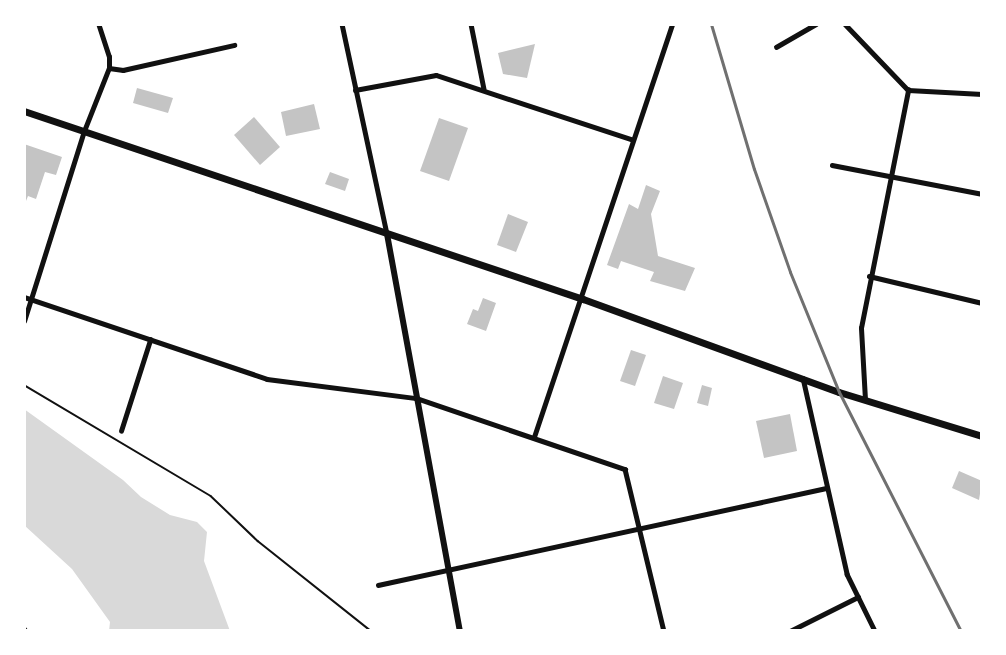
<!DOCTYPE html>
<style>
body{margin:0}
#map{position:relative;width:1006px;height:655px;overflow:hidden;background:#fff;font-family:"Fira Sans Condensed",sans-serif}
div>[style]{position:absolute}
.water>*{inset:0;background:#d9d9d9}
.building>*{inset:0;background:#c4c4c4}
.path>*{height:1.5px;margin:-0.75px;padding:0 0.75px;transform-origin:0.75px;border-radius:0.75px;background:#111}
.minor>*{height:4.5px;margin:-2.25px;padding:0 2.25px;transform-origin:2.25px;border-radius:2.25px;background:#111}
.tertiary>*{height:5px;margin:-2.5px;padding:0 2.5px;transform-origin:2.5px;border-radius:2.5px;background:#111}
.secondary>*{height:6px;margin:-3px;padding:0 3px;transform-origin:3px;border-radius:3px;background:#111}
.primary>*{height:7px;margin:-3.5px;padding:0 3.5px;transform-origin:3.5px;border-radius:3.5px;background:#111}
.rail>*{height:3px;margin:-1.5px;padding:0 1.5px;transform-origin:1.5px;border-radius:1.5px;background:#707070}
span{translate:-50% -50%;white-space:nowrap;text-align:center;line-height:1.15;-webkit-text-stroke:6px #fff;paint-order:stroke}
.frame{position:absolute;inset:0;border:26px solid #fff;pointer-events:none}
</style>
<div id="map">
<div class="water">
<div style="clip-path:polygon(24px 409px,123px 480px,141px 497px,170px 515px,197px 522px,207px 532px,204px 561px,230px 631px,109px 631px,110px 622px,72px 569px,24px 525px)"></div>
</div>
<div class="building">
<div style="clip-path:polygon(535px 44px,527px 78px,503px 74px,498px 53px)"></div>
<div style="clip-path:polygon(137px 88px,173px 98px,168px 113px,133px 103px)"></div>
<div style="clip-path:polygon(314px 104px,320px 129px,286px 136px,281px 112px)"></div>
<div style="clip-path:polygon(254px 117px,280px 147px,260px 165px,234px 135px)"></div>
<div style="clip-path:polygon(439px 118px,468px 128px,449px 181px,420px 171px)"></div>
<div style="clip-path:polygon(24px 144px,62px 157px,56px 175px,45px 172px,36px 199px,28px 196px,24px 206px)"></div>
<div style="clip-path:polygon(330px 172px,349px 179px,345px 191px,325px 184px)"></div>
<div style="clip-path:polygon(646px 185px,660px 191px,651px 214px,658px 256px,695px 268px,685px 291px,650px 281px,654px 272px,621px 261px,618px 269px,607px 265px,629px 204px,638px 209px)"></div>
<div style="clip-path:polygon(508px 214px,528px 222px,516px 252px,497px 245px)"></div>
<div style="clip-path:polygon(483px 298px,496px 303px,486px 331px,467px 324px,473px 309px,478px 311px)"></div>
<div style="clip-path:polygon(631px 350px,646px 355px,635px 386px,620px 381px)"></div>
<div style="clip-path:polygon(663px 376px,683px 383px,674px 409px,654px 403px)"></div>
<div style="clip-path:polygon(702px 385px,712px 388px,708px 406px,697px 403px)"></div>
<div style="clip-path:polygon(790px 414px,797px 451px,764px 458px,756px 421px)"></div>
<div style="clip-path:polygon(959px 471px,982px 481px,979px 500px,952px 488px)"></div>
</div>
<div class="path">
<div style="left:24px;top:385px;width:217px;rotate:30.7deg"></div>
<div style="left:211px;top:496px;width:65px;rotate:43.8deg"></div>
<div style="left:258px;top:541px;width:144px;rotate:38.5deg"></div>
<div style="left:24px;top:626px;width:6px;rotate:51deg"></div>
</div>
<div class="minor">
<div style="left:342px;top:24px;width:215px;rotate:77.9deg"></div>
<div style="left:471px;top:24px;width:66px;rotate:78.7deg"></div>
<div style="left:845px;top:24px;width:91px;rotate:46.3deg"></div>
<div style="left:776px;top:47px;width:46px;rotate:-29.9deg"></div>
<div style="left:109px;top:68px;width:14px;rotate:8deg"></div>
<div style="left:123px;top:70px;width:114px;rotate:-12.7deg"></div>
<div style="left:355px;top:90px;width:82px;rotate:-10.5deg"></div>
<div style="left:436px;top:75px;width:205px;rotate:18.2deg"></div>
<div style="left:908px;top:90px;width:74px;rotate:3.1deg"></div>
<div style="left:84px;top:131px;width:68px;rotate:-68.4deg"></div>
<div style="left:109px;top:68px;width:11px;rotate:-90deg"></div>
<div style="left:109px;top:57px;width:35px;rotate:-108deg"></div>
<div style="left:832px;top:165px;width:153px;rotate:10.9deg"></div>
<div style="left:869px;top:276px;width:116px;rotate:13.4deg"></div>
<div style="left:24px;top:297px;width:256px;rotate:18.6deg"></div>
<div style="left:267px;top:379px;width:150px;rotate:7.3deg"></div>
<div style="left:416px;top:398px;width:221px;rotate:18.8deg"></div>
<div style="left:625px;top:469px;width:167px;rotate:76.5deg"></div>
<div style="left:803px;top:378px;width:201px;rotate:77.3deg"></div>
<div style="left:847px;top:574px;width:64px;rotate:63.8deg"></div>
<div style="left:865px;top:400px;width:72px;rotate:-93.2deg"></div>
<div style="left:861px;top:328px;width:243px;rotate:-78.8deg"></div>
<div style="left:121px;top:431px;width:96px;rotate:-72.3deg"></div>
<div style="left:534px;top:437px;width:435px;rotate:-71.5deg"></div>
<div style="left:378px;top:585px;width:457px;rotate:-12.2deg"></div>
<div style="left:790px;top:631px;width:76px;rotate:-26.6deg"></div>
</div>
<div class="tertiary">
<div style="left:24px;top:321px;width:199px;rotate:-72.5deg"></div>
</div>
<div class="secondary">
<div style="left:387px;top:234px;width:404px;rotate:79.6deg"></div>
</div>
<div class="primary">
<div style="left:24px;top:111px;width:590px;rotate:18.59deg"></div>
<div style="left:583px;top:299px;width:272px;rotate:20deg"></div>
<div style="left:839px;top:392px;width:150px;rotate:17.1deg"></div>
</div>
<div class="rail">
<div style="left:711px;top:24px;width:151px;rotate:73.5deg"></div>
<div style="left:754px;top:169px;width:109px;rotate:70.7deg"></div>
<div style="left:790px;top:272px;width:130px;rotate:67.8deg"></div>
<div style="left:839px;top:392px;width:268px;rotate:63deg"></div>
</div>
<div class="frame"></div>
</div>
